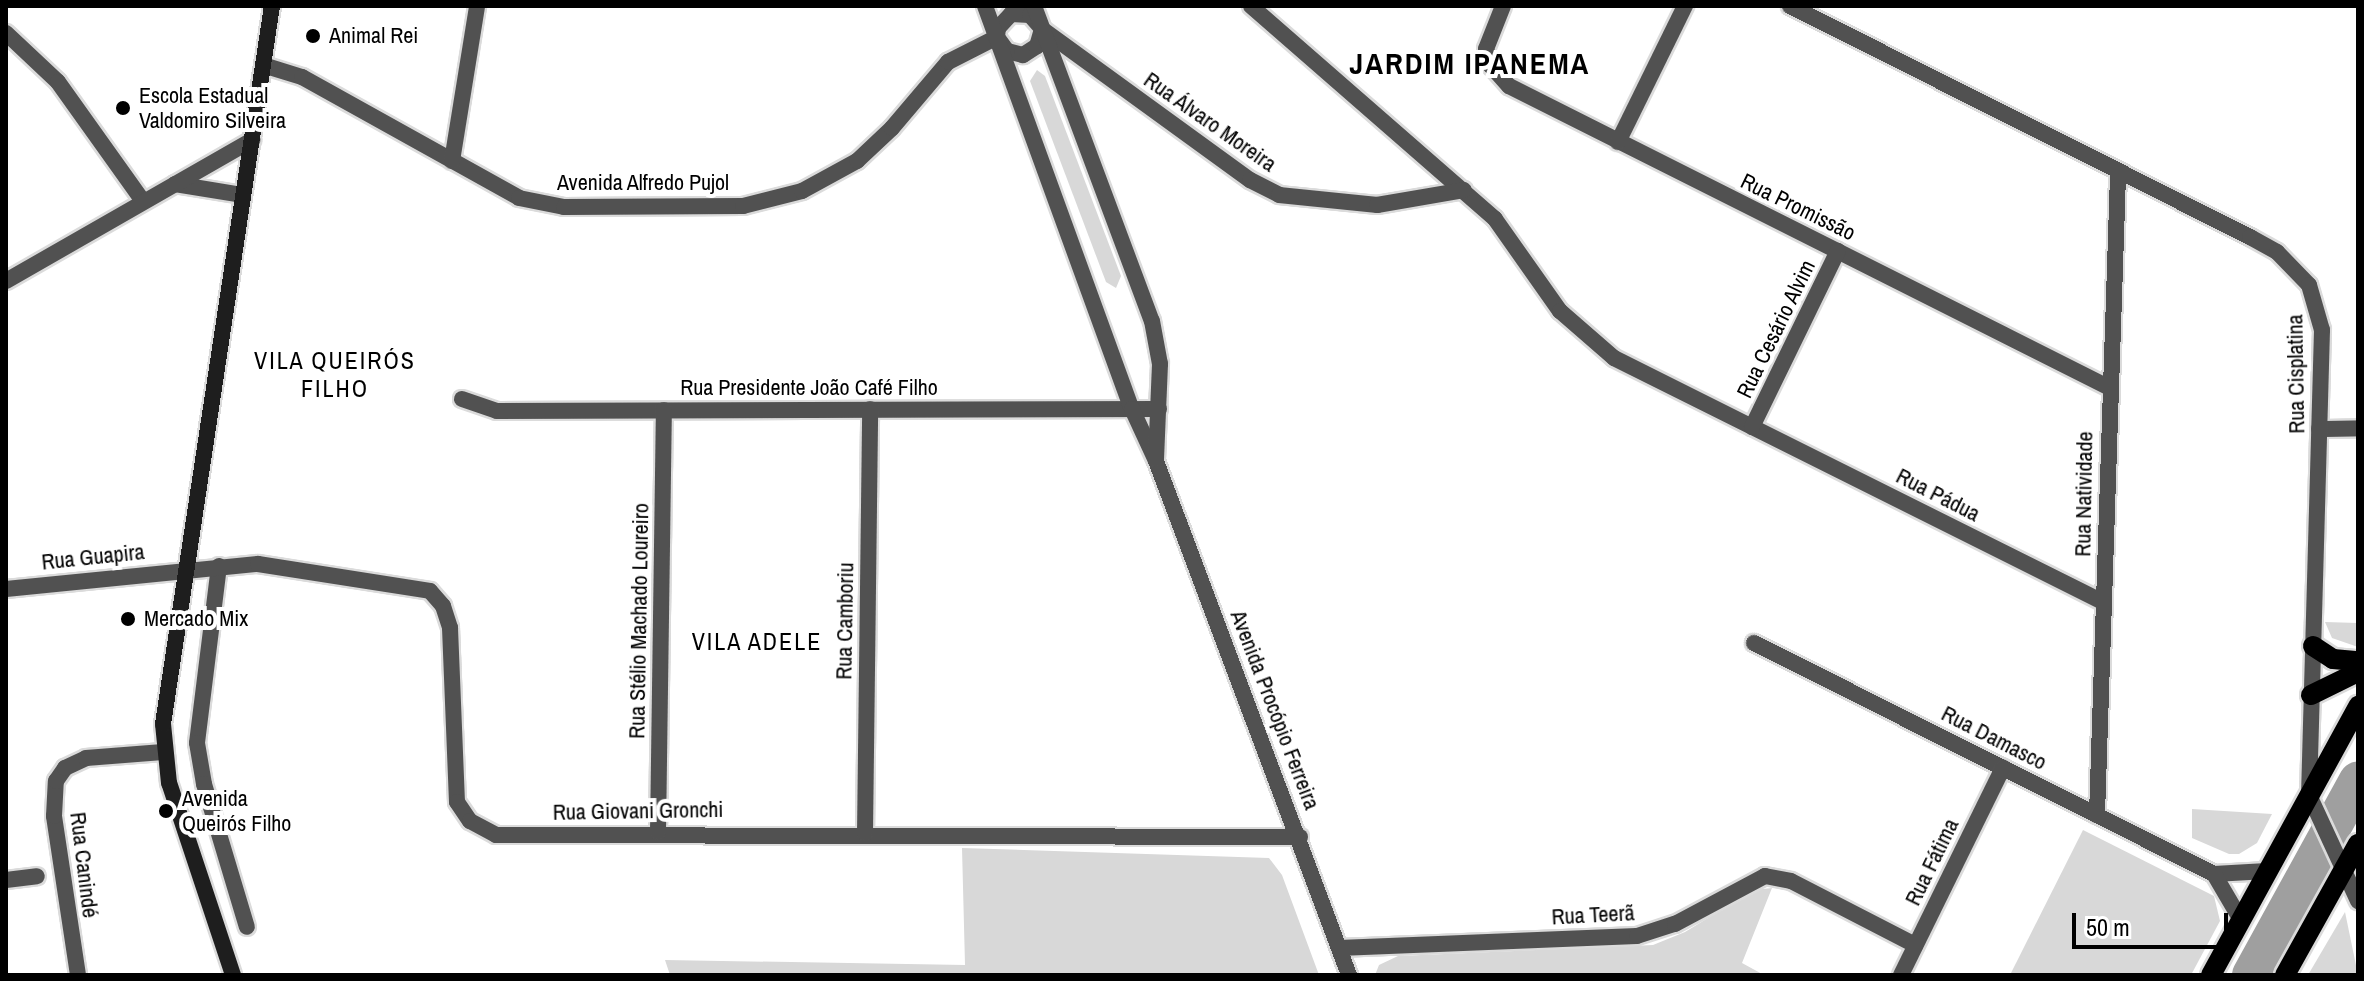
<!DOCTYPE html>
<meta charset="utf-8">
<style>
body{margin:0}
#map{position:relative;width:2364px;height:981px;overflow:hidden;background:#fff;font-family:"Archivo Narrow",sans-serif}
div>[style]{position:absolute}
.green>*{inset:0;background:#d8d8d8}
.river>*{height:38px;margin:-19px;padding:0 19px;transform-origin:19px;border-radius:19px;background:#9f9f9f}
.roads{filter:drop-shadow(2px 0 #dbdbdb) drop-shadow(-2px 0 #dbdbdb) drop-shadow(0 2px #dbdbdb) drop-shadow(0 -2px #dbdbdb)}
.minor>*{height:16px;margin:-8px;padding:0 8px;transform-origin:8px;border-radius:8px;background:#515151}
.tertiary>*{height:16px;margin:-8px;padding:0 8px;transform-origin:8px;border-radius:8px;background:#515151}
.secondary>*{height:16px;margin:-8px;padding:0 8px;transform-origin:8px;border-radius:8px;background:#1e1e1e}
.primary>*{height:20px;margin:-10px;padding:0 10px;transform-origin:10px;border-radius:10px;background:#000}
.dots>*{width:22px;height:22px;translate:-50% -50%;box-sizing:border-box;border:4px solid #fff;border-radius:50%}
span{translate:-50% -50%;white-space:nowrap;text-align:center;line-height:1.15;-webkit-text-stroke:8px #fff;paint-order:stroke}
.poi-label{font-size:22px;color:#000}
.left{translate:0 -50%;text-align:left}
.street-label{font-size:22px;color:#000}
.neighbourhood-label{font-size:24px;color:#000;letter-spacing:2px}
.district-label{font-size:30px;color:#000;font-weight:700;letter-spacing:2px}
.frame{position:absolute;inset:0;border:8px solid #000;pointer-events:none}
.scale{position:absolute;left:2072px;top:913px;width:156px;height:36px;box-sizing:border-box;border:4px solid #000;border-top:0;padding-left:10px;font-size:24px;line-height:28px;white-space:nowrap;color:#000;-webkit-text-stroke:6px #fff;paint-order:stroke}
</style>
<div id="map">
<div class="green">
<div style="clip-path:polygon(1037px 70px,1045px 76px,1121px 276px,1116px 288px,1106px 282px,1030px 81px)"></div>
<div style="clip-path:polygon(2325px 622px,2358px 623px,2358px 647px,2332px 638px)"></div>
<div style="clip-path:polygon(2192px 809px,2272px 814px,2257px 843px,2239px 854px,2229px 854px,2192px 838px)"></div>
<div style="clip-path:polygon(2083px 830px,2214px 896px,2220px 921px,2191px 975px,2010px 975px)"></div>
<div style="clip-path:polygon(962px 848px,1269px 858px,1282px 875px,1319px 975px,670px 975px,665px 960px,965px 965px)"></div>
<div style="clip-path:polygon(1772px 888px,1742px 963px,1764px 975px,1375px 975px,1379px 965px,1398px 956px,1653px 945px,1685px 932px,1754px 890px)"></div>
<div style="clip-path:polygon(2345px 912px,2358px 975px,2308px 975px)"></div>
</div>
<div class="river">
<div style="left:2251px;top:975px;width:222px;rotate:-61.2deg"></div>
</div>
<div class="roads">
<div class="minor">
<div style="left:1251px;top:6px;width:324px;rotate:41.1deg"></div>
<div style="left:1495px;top:219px;width:113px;rotate:54.8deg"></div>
<div style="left:1560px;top:311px;width:72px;rotate:41deg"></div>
<div style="left:1614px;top:358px;width:546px;rotate:26.52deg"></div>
<div style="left:1503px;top:6px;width:46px;rotate:111.6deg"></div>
<div style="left:1486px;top:49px;width:18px;rotate:74deg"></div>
<div style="left:1491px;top:66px;width:27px;rotate:48deg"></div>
<div style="left:1509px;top:86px;width:670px;rotate:26.68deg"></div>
<div style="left:1042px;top:29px;width:18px;rotate:106deg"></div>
<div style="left:1037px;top:46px;width:17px;rotate:147deg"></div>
<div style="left:1023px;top:55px;width:16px;rotate:-166deg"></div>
<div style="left:1007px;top:51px;width:17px;rotate:-126deg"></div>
<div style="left:997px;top:37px;width:9px;rotate:-84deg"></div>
<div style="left:998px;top:28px;width:19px;rotate:-47deg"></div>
<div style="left:1011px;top:14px;width:19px;rotate:3deg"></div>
<div style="left:1030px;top:15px;width:18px;rotate:49deg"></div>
<div style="left:1042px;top:29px;width:257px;rotate:36deg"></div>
<div style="left:1250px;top:180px;width:33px;rotate:27deg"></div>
<div style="left:1279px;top:195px;width:99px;rotate:5.8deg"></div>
<div style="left:1377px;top:205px;width:88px;rotate:-9.8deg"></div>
<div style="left:6px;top:33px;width:71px;rotate:43.3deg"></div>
<div style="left:58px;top:82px;width:146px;rotate:54.5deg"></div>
<div style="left:263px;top:65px;width:41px;rotate:17.1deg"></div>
<div style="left:302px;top:77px;width:248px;rotate:29.1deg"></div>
<div style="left:519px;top:198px;width:46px;rotate:11.3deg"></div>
<div style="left:564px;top:207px;width:179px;rotate:-0.3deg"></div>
<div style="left:743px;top:206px;width:61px;rotate:-14.3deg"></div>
<div style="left:802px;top:191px;width:63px;rotate:-28.6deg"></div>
<div style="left:857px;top:161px;width:48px;rotate:-43.3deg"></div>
<div style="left:892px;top:128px;width:87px;rotate:-49.7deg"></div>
<div style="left:948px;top:62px;width:55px;rotate:-27deg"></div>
<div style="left:1618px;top:142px;width:152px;rotate:-63.8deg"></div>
<div style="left:452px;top:161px;width:157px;rotate:-80.8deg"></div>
<div style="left:462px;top:399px;width:37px;rotate:19deg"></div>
<div style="left:497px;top:411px;width:662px;rotate:-0.17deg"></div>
<div style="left:1752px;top:427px;width:196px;rotate:-64deg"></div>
<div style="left:2319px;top:429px;width:39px;rotate:-1deg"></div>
<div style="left:219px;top:566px;width:178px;rotate:97.1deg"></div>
<div style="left:197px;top:743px;width:42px;rotate:80.3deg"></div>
<div style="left:204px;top:784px;width:149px;rotate:73.3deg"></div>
<div style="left:6px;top:589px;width:253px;rotate:-5.7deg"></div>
<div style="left:258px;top:564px;width:174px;rotate:8.9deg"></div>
<div style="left:430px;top:591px;width:20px;rotate:49deg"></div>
<div style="left:443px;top:606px;width:23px;rotate:72deg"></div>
<div style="left:450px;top:628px;width:174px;rotate:87.7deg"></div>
<div style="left:457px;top:802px;width:23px;rotate:56deg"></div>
<div style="left:470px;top:821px;width:30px;rotate:28deg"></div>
<div style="left:496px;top:835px;width:804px;rotate:0.14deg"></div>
<div style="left:1754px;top:643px;width:515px;rotate:26.66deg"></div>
<div style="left:2214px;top:874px;width:53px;rotate:-3.2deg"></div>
<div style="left:2097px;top:815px;width:641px;rotate:-88.12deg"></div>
<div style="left:658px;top:832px;width:422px;rotate:-89.2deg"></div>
<div style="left:865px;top:833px;width:424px;rotate:-89.3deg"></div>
<div style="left:2214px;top:874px;width:53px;rotate:59.6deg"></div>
<div style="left:6px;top:880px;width:31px;rotate:-7deg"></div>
<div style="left:1339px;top:948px;width:298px;rotate:-2.3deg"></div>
<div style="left:1637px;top:936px;width:40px;rotate:-18deg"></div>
<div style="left:1675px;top:924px;width:102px;rotate:-28.1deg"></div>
<div style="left:1765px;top:876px;width:26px;rotate:11deg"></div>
<div style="left:1791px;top:881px;width:140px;rotate:27.3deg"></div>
<div style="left:78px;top:975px;width:161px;rotate:-98.6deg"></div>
<div style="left:54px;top:816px;width:35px;rotate:-87deg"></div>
<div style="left:56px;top:781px;width:16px;rotate:-55deg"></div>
<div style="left:65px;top:768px;width:23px;rotate:-25deg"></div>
<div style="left:86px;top:758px;width:77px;rotate:-4.5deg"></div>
<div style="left:1901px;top:975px;width:231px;rotate:-63.8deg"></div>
</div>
<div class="tertiary">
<div style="left:985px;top:6px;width:429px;rotate:70deg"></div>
<div style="left:1132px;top:409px;width:57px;rotate:65.2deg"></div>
<div style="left:1156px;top:461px;width:549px;rotate:69.42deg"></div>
<div style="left:1034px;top:6px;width:336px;rotate:69.5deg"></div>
<div style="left:1152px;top:321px;width:44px;rotate:79.5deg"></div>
<div style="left:1160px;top:364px;width:95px;rotate:92.4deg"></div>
<div style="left:1790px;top:6px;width:515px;rotate:26.66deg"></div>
<div style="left:2250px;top:237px;width:31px;rotate:29deg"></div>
<div style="left:2277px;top:252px;width:46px;rotate:45.9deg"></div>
<div style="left:2309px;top:285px;width:47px;rotate:73.9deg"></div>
<div style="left:2322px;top:330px;width:465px;rotate:91.6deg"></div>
<div style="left:2309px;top:795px;width:117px;rotate:65.2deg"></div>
<div style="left:175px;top:184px;width:69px;rotate:9.2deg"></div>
<div style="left:6px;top:281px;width:284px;rotate:-29.8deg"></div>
</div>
<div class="secondary">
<div style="left:233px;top:975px;width:202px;rotate:-108.4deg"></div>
<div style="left:169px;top:783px;width:59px;rotate:-95.8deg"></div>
<div style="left:163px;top:724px;width:726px;rotate:-81.37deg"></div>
</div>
<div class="primary">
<div style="left:2313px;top:646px;width:24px;rotate:33deg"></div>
<div style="left:2333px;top:659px;width:25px;rotate:5deg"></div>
<div style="left:2311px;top:695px;width:52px;rotate:-26.1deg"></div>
<div style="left:2211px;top:975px;width:307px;rotate:-61.3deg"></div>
<div style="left:2285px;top:975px;width:150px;rotate:-60.9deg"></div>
</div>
</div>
<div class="dots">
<div style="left:313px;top:36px;background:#000"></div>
<div style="left:123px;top:108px;background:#000"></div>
<div style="left:128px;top:619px;background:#000"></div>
<div style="left:166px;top:811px;background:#000"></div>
</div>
<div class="poi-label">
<span class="left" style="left:329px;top:36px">Animal Rei</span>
<span class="left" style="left:139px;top:108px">Escola Estadual<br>Valdomiro Silveira</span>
<span class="left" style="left:144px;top:619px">Mercado Mix</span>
<span class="left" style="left:182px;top:811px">Avenida<br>Queirós Filho</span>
</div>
<div class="street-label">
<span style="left:1210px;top:122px;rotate:35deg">Rua Álvaro Moreira</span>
<span style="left:643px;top:183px">Avenida Alfredo Pujol</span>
<span style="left:1798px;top:207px;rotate:26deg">Rua Promissão</span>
<span style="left:1776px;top:329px;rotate:-64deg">Rua Cesário Alvim</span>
<span style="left:2296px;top:374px;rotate:-91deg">Rua Cisplatina</span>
<span style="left:809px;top:388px">Rua Presidente João Café Filho</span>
<span style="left:2084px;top:494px;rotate:-89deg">Rua Natividade</span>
<span style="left:1938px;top:495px;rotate:27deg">Rua Pádua</span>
<span style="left:93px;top:557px;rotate:-6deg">Rua Guapira</span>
<span style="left:639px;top:621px;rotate:-89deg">Rua Stélio Machado Loureiro</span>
<span style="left:845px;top:621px;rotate:-89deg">Rua Camboriu</span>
<span style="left:1275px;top:710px;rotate:69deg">Avenida Procópio Ferreira</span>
<span style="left:1994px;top:738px;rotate:27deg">Rua Damasco</span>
<span style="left:638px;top:811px;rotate:-1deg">Rua Giovani Gronchi</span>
<span style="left:1932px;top:862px;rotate:-64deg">Rua Fátima</span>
<span style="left:84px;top:865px;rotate:83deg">Rua Canindé</span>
<span style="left:1593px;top:915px;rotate:-3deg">Rua Teerã</span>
</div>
<div class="neighbourhood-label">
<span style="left:335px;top:375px">VILA QUEIRÓS<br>FILHO</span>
<span style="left:757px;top:642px">VILA ADELE</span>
</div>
<div class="district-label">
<span style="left:1470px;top:63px">JARDIM IPANEMA</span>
</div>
<div class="frame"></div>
<div class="scale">50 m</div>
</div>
